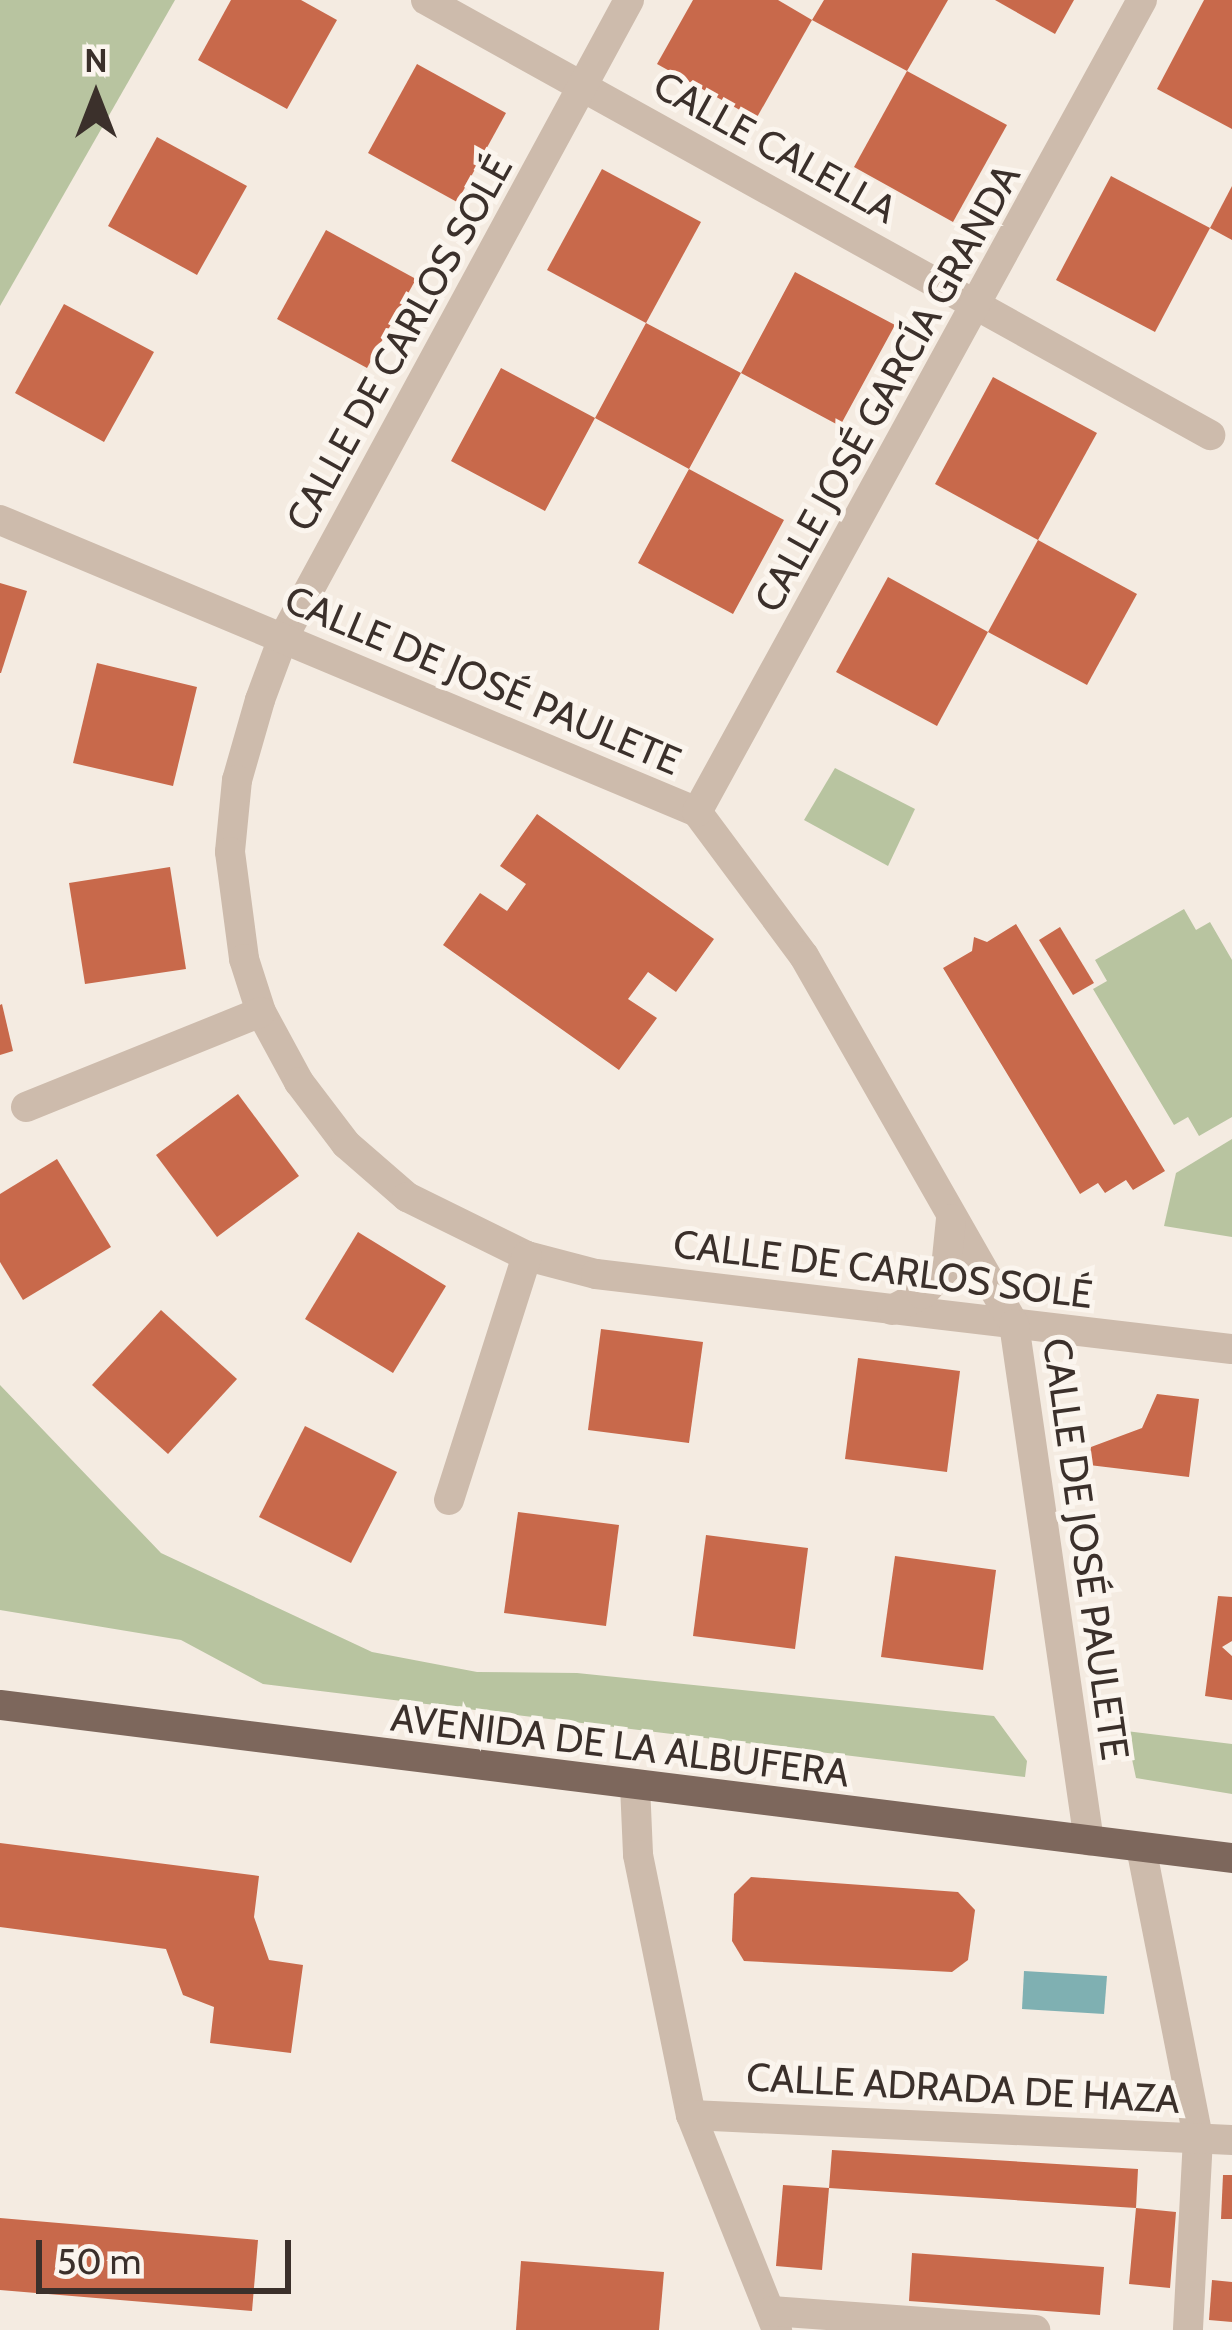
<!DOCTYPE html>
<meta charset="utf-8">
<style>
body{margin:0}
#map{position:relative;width:1232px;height:2330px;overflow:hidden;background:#f4ebe1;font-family:Cabin,sans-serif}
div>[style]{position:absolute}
.green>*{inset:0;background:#b8c4a0}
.water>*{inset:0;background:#7fb0b2}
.building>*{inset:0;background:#c8694b}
.minor>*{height:30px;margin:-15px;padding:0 15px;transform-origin:15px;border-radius:15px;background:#cdbbac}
.major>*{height:30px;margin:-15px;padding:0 15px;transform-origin:15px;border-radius:15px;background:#7d675c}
span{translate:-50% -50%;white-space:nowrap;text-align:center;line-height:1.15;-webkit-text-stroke:10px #fbf5ee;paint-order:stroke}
.street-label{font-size:39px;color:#3b302b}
.north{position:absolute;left:36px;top:36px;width:120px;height:120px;-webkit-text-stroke:9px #fbf5ee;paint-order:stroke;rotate:0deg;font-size:33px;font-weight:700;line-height:48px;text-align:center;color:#3b302b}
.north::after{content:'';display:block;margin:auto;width:42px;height:54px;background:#3b302b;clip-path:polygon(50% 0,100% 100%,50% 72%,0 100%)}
.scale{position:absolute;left:36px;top:2240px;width:255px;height:54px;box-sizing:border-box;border:6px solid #3b302b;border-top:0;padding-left:15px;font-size:36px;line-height:42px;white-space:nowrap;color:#3b302b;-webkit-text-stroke:9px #fbf5ee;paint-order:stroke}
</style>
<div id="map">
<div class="green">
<div style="clip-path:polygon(0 0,175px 0,0 306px)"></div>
<div style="clip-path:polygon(835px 768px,915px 809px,888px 866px,804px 820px)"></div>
<div style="clip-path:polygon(1184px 909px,1196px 930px,1210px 922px,1232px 960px,1232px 1117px,1199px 1136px,1188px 1117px,1174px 1125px,1093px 989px,1107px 981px,1095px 960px)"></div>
<div style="clip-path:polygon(1232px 1139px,1232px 1237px,1164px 1226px,1176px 1173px)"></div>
<div style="clip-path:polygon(0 1385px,161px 1553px,372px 1652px,477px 1672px,577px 1673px,994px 1716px,1027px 1761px,1025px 1777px,263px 1684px,181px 1640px,0 1610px)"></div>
<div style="clip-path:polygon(1126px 1731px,1232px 1744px,1232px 1794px,1136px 1778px)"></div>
</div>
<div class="water">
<div style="clip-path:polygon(1024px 1971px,1107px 1976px,1104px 2014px,1022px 2009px)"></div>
</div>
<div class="building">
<div style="clip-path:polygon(231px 0,301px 0,337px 20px,287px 109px,198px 60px)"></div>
<div style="clip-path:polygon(693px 0,778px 0,812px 20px,756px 119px,657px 64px)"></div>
<div style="clip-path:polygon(824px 0,948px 0,907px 71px,812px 20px)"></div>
<div style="clip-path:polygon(995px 0,1074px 0,1055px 34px)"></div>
<div style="clip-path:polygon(1204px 0,1232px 0,1232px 129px,1157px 89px)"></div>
<div style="clip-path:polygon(417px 64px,506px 113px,457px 202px,368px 153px)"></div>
<div style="clip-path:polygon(907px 71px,1007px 125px,953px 222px,854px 167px)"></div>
<div style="clip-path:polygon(157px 137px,247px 186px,197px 275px,108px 226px)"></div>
<div style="clip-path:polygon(602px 169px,701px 222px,646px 323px,547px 270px)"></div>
<div style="clip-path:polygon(1111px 176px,1210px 228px,1155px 332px,1056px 280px)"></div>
<div style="clip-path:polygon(1232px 186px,1232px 240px,1210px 228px)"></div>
<div style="clip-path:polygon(326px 230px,416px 279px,367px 368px,277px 319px)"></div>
<div style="clip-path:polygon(795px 272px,895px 325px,840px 426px,741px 373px,689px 469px,784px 520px,733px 614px,638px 563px,689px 469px,595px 418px,545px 511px,451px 461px,501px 368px,595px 418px,646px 323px,741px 373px)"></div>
<div style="clip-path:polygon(64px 304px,154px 352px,104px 442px,15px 393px)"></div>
<div style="clip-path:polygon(993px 377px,1097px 433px,1038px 540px,935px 484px)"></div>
<div style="clip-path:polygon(1038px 540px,1137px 594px,1087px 685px,988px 632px)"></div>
<div style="clip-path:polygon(888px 577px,988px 632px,937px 726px,836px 672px)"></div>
<div style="clip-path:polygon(0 583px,27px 591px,1px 673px,0 673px)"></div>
<div style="clip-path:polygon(97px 663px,197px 687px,173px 786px,73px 763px)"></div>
<div style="clip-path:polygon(537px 814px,714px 939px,676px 992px,648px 972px,628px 999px,657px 1018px,619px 1070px,443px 945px,480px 893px,507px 911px,526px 884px,500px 866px)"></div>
<div style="clip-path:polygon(170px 867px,186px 969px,85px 984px,69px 883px)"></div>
<div style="clip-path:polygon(1016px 924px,1165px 1171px,1133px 1190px,1126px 1180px,1105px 1193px,1098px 1183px,1080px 1194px,943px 968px,972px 951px,974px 937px,987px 942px)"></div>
<div style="clip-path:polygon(1060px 927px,1094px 983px,1073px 995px,1039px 940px)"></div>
<div style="clip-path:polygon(2px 1004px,13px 1051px,0 1055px,0 1005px)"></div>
<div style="clip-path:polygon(238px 1094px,299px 1176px,217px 1237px,156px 1155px)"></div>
<div style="clip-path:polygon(57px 1159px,111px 1247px,23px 1300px,0 1262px,0 1194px)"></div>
<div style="clip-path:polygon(358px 1232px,446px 1286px,393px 1373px,305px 1319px)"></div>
<div style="clip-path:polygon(161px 1310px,237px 1379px,168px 1454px,92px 1385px)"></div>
<div style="clip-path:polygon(601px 1329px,703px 1342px,689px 1443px,588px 1430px)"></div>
<div style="clip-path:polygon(858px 1358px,960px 1371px,947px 1472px,845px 1459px)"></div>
<div style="clip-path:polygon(1157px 1394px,1199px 1399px,1189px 1477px,1089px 1465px,1091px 1447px,1142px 1428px)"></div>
<div style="clip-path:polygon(305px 1426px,397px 1472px,351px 1563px,259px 1517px)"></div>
<div style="clip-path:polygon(518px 1512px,619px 1525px,606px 1626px,504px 1613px)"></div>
<div style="clip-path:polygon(706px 1535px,808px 1548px,795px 1649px,693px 1636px)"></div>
<div style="clip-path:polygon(895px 1556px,996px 1570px,983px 1670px,881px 1657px)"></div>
<div style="clip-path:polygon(1218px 1596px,1232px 1597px,1232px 1641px,1222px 1647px,1232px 1656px,1232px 1700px,1205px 1696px)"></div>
<div style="clip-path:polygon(0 1843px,259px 1876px,254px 1917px,269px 1960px,303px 1965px,291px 2053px,210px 2043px,214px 2007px,183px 1995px,166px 1949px,0 1927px)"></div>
<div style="clip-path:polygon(751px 1877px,958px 1892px,975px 1910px,968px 1960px,952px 1972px,744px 1961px,732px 1941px,734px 1894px)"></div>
<div style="clip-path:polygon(832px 2150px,1138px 2169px,1136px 2208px,1176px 2212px,1170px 2288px,1129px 2284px,1136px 2208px,829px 2188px)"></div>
<div style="clip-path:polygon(1223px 2175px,1232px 2175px,1232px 2219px,1221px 2219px)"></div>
<div style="clip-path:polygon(783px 2185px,829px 2188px,822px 2270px,776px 2266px)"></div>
<div style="clip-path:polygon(0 2218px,258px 2240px,252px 2311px,0 2290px)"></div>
<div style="clip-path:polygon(912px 2253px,1104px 2267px,1100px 2315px,909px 2301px)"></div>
<div style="clip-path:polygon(521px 2261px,664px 2272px,659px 2330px,516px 2330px)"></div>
<div style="clip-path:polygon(1212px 2280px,1232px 2282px,1232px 2322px,1209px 2320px)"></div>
</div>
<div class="minor">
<div style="left:426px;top:0;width:897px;rotate:29.02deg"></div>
<div style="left:629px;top:0;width:726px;rotate:118.47deg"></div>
<div style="left:283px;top:638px;width:66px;rotate:110.4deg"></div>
<div style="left:260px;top:700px;width:83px;rotate:106deg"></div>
<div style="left:237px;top:780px;width:72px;rotate:95.6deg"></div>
<div style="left:230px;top:852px;width:108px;rotate:82.5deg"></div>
<div style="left:244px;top:959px;width:56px;rotate:72.2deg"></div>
<div style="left:261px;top:1012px;width:80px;rotate:61.5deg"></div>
<div style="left:299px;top:1082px;width:78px;rotate:52.8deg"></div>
<div style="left:346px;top:1144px;width:81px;rotate:41deg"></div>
<div style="left:407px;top:1197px;width:134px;rotate:26.2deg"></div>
<div style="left:527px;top:1256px;width:71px;rotate:14.6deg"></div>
<div style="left:596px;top:1274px;width:640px;rotate:6.73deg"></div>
<div style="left:0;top:520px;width:756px;rotate:22.73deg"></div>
<div style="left:697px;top:812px;width:179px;rotate:53.4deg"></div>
<div style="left:804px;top:956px;width:424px;rotate:60.3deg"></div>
<div style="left:1014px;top:1324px;width:522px;rotate:81.75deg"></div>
<div style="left:697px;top:812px;width:926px;rotate:-61.28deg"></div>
<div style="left:26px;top:1107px;width:253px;rotate:-22deg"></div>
<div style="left:892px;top:1310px;width:34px;rotate:-28deg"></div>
<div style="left:922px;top:1294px;width:35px;rotate:-47deg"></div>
<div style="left:946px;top:1268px;width:49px;rotate:-84.2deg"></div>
<div style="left:449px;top:1500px;width:256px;rotate:-72.3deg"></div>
<div style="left:635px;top:1785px;width:70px;rotate:87.5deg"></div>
<div style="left:638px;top:1855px;width:265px;rotate:78.5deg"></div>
<div style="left:691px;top:2115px;width:232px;rotate:68.2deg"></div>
<div style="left:1141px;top:1847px;width:297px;rotate:78.9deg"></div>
<div style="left:1198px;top:2138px;width:192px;rotate:93deg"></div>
<div style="left:691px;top:2115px;width:542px;rotate:2.65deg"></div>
<div style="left:771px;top:2311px;width:265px;rotate:4.1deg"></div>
</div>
<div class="major">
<div style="left:0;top:1705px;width:1241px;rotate:7.08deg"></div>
</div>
<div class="street-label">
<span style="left:775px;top:147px;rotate:29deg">CALLE CALELLA</span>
<span style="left:399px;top:343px;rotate:-61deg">CALLE DE CARLOS SOLÉ</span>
<span style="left:887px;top:388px;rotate:-61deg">CALLE JOSÉ GARCÍA GRANDA</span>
<span style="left:483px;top:680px;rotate:23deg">CALLE DE JOSÉ PAULETE</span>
<span style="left:883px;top:1269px;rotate:7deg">CALLE DE CARLOS SOLÉ</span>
<span style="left:1086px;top:1549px;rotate:82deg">CALLE DE JOSÉ PAULETE</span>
<span style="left:620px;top:1745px;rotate:7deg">AVENIDA DE LA ALBUFERA</span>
<span style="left:963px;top:2088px;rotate:3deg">CALLE ADRADA DE HAZA</span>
</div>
<div class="north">N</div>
<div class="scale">50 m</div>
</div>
